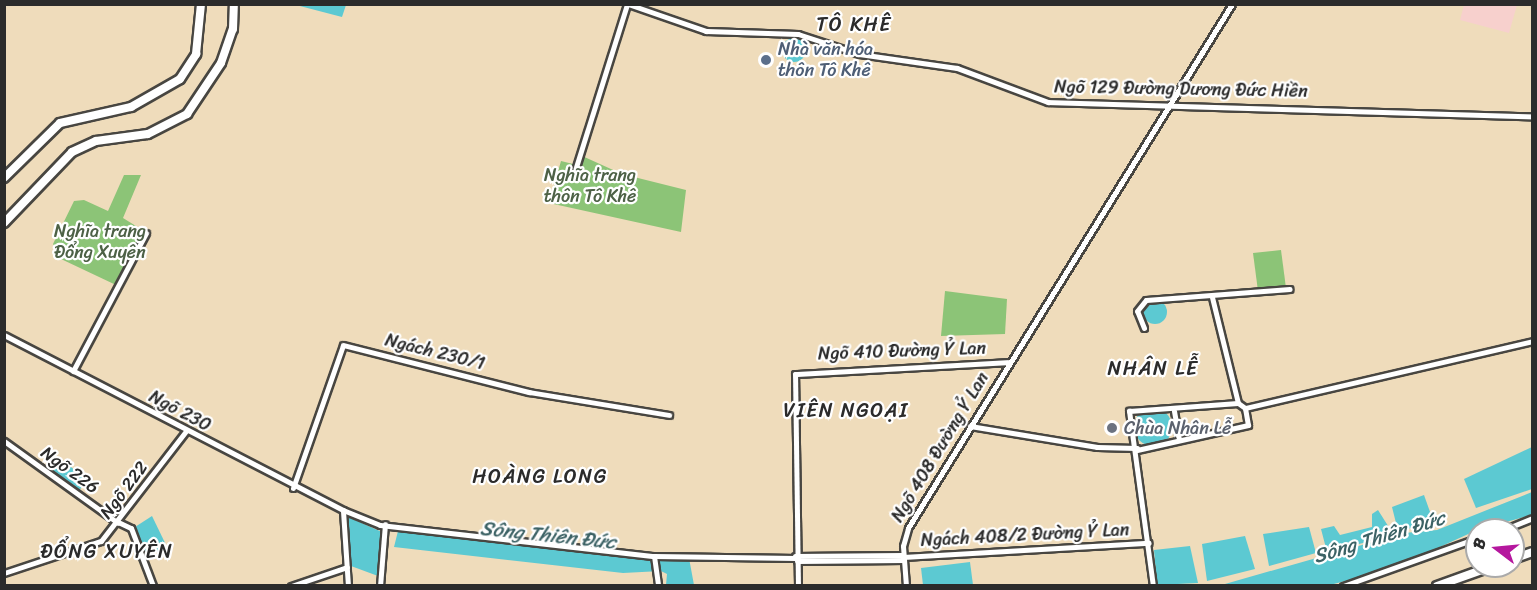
<!DOCTYPE html>
<meta charset="utf-8">
<style>
body{margin:0}
#map{position:relative;width:1537px;height:590px;overflow:hidden;background:#efdcbb;font-family:Sriracha,sans-serif}
div>[style]{position:absolute}
.built>*{inset:0;background:#f7d0cd}
.green>*{inset:0;background:#8cc477}
.water>*{inset:0;background:#5cc9d2}
.round{border-radius:50%}
.roads{filter:drop-shadow(2px 0 #484641) drop-shadow(-2px 0 #484641) drop-shadow(0 2px #484641) drop-shadow(0 -2px #484641)}
.street>*{height:5px;margin:-2.5px;padding:0 2.5px;transform-origin:2.5px;border-radius:2.5px;background:#fff}
.secondary>*{height:8px;margin:-4px;padding:0 4px;transform-origin:4px;border-radius:4px;background:#fff}
.dots>*{width:16px;height:16px;translate:-50% -50%;box-sizing:border-box;border:3px solid #fff;border-radius:50%}
span{translate:-50% -50%;white-space:nowrap;text-align:center;line-height:1.15;-webkit-text-stroke:4.5px #fff;paint-order:stroke}
.service-label{font-size:18px;color:#4e5e75}
.left{translate:0 -50%;text-align:left}
.street-label{font-size:18px;color:#2b2b2b}
.park-label{font-size:18px;color:#4d6146}
.worship-label{font-size:18px;color:#5b616d}
.neighbourhood-label{font-size:20px;color:#2b2b2b;letter-spacing:1.5px}
.water-label{font-size:20px;color:#3c6265;font-style:italic}
.frame{position:absolute;inset:0;border:6px solid #2b2b2b;pointer-events:none}
.north{position:absolute;left:1465px;top:518px;width:60px;height:60px;box-sizing:border-box;background:#fff;border:2px solid #aaa;border-radius:50%;rotate:286deg;font-size:16px;font-weight:700;line-height:24px;text-align:center;color:#2b2b2b}
.north::after{content:'';display:block;margin:auto;width:21px;height:27px;background:#b5179e;clip-path:polygon(50% 0,100% 100%,50% 72%,0 100%)}
</style>
<div id="map">
<div class="built">
<div style="clip-path:polygon(1464px 5px,1517px 5px,1509px 33px,1460px 20px)"></div>
</div>
<div class="green">
<div style="clip-path:polygon(580px 155px,622px 174px,686px 190px,681px 232px,549px 203px,561px 161px,577px 165px)"></div>
<div style="clip-path:polygon(124px 175px,141px 175px,123px 218px,144px 231px,116px 285px,61px 259px,53px 244px,74px 201px,84px 200px,108px 211px)"></div>
<div style="clip-path:polygon(1281px 250px,1286px 288px,1258px 291px,1253px 253px)"></div>
<div style="clip-path:polygon(945px 291px,1007px 299px,1005px 334px,941px 336px)"></div>
</div>
<div class="water">
<div style="clip-path:polygon(296px 5px,346px 4px,346px 5px,342px 17px)"></div>
<div class="round" style="left:782px;top:38px;width:24px;height:24px"></div>
<div class="round" style="left:1143px;top:300px;width:24px;height:24px"></div>
<div class="round" style="left:1134px;top:408px;width:38px;height:38px"></div>
<div style="clip-path:polygon(1532px 447px,1532px 489px,1476px 508px,1464px 479px)"></div>
<div style="clip-path:polygon(56px 456px,87px 479px,79px 491px,48px 468px)"></div>
<div style="clip-path:polygon(1532px 492px,1531px 515px,1477px 530px,1394px 568px,1330px 585px,1218px 586px,1404px 533px,1437px 530px)"></div>
<div style="clip-path:polygon(1424px 495px,1434px 523px,1398px 531px,1392px 507px)"></div>
<div style="clip-path:polygon(1378px 510px,1390px 529px,1387px 537px,1327px 552px,1321px 529px,1334px 526px,1340px 535px,1372px 527px,1372px 514px)"></div>
<div style="clip-path:polygon(152px 516px,168px 549px,146px 555px,135px 527px)"></div>
<div style="clip-path:polygon(348px 517px,382px 532px,378px 576px,351px 566px)"></div>
<div style="clip-path:polygon(399px 527px,646px 560px,689px 558px,694px 585px,666px 585px,667px 574px,661px 571px,623px 573px,394px 547px)"></div>
<div style="clip-path:polygon(1309px 527px,1316px 553px,1269px 566px,1263px 534px)"></div>
<div style="clip-path:polygon(1245px 536px,1255px 569px,1207px 581px,1202px 544px)"></div>
<div style="clip-path:polygon(1190px 546px,1198px 583px,1157px 585px,1154px 550px)"></div>
<div style="clip-path:polygon(970px 562px,973px 585px,923px 585px,921px 568px)"></div>
</div>
<div class="roads">
<div class="street">
<div style="left:628px;top:4px;width:83px;rotate:19.1deg"></div>
<div style="left:706px;top:31px;width:92px;rotate:1.9deg"></div>
<div style="left:798px;top:34px;width:64px;rotate:18.2deg"></div>
<div style="left:859px;top:54px;width:99px;rotate:8.1deg"></div>
<div style="left:957px;top:68px;width:97px;rotate:20.5deg"></div>
<div style="left:1048px;top:102px;width:484px;rotate:1.7deg"></div>
<div style="left:576px;top:167px;width:171px;rotate:-72.6deg"></div>
<div style="left:1144px;top:328px;width:18px;rotate:-112deg"></div>
<div style="left:1137px;top:311px;width:14px;rotate:-51deg"></div>
<div style="left:1146px;top:300px;width:144px;rotate:-4.4deg"></div>
<div style="left:4px;top:335px;width:382px;rotate:27.3deg"></div>
<div style="left:73px;top:371px;width:156px;rotate:-62.1deg"></div>
<div style="left:1245px;top:408px;width:295px;rotate:-13.1deg"></div>
<div style="left:1174px;top:411px;width:29px;rotate:80deg"></div>
<div style="left:970px;top:426px;width:129px;rotate:9.4deg"></div>
<div style="left:1097px;top:447px;width:40px;rotate:1.4deg"></div>
<div style="left:4px;top:441px;width:140px;rotate:35.7deg"></div>
<div style="left:1137px;top:450px;width:114px;rotate:-12.7deg"></div>
<div style="left:1248px;top:425px;width:17px;rotate:-100deg"></div>
<div style="left:1245px;top:408px;width:9px;rotate:-144deg"></div>
<div style="left:293px;top:488px;width:151px;rotate:-70.7deg"></div>
<div style="left:343px;top:345px;width:192px;rotate:14.2deg"></div>
<div style="left:529px;top:392px;width:142px;rotate:9.3deg"></div>
<div style="left:118px;top:522px;width:14px;rotate:25deg"></div>
<div style="left:131px;top:528px;width:62px;rotate:69.2deg"></div>
<div style="left:1503px;top:530px;width:31px;rotate:-22deg"></div>
<div style="left:654px;top:556px;width:30px;rotate:82deg"></div>
<div style="left:795px;top:556px;width:108px;rotate:-0.5deg"></div>
<div style="left:903px;top:557px;width:246px;rotate:-3.3deg"></div>
<div style="left:797px;top:561px;width:107px;rotate:-0.5deg"></div>
<div style="left:4px;top:573px;width:102px;rotate:-18.3deg"></div>
<div style="left:101px;top:541px;width:139px;rotate:-52.3deg"></div>
<div style="left:291px;top:586px;width:59px;rotate:-18.7deg"></div>
<div style="left:348px;top:586px;width:76px;rotate:-93.8deg"></div>
<div style="left:343px;top:510px;width:40px;rotate:22deg"></div>
<div style="left:380px;top:525px;width:276px;rotate:6.5deg"></div>
<div style="left:654px;top:556px;width:142px;rotate:0.8deg"></div>
<div style="left:380px;top:586px;width:62px;rotate:-85.4deg"></div>
<div style="left:798px;top:586px;width:212px;rotate:-90.8deg"></div>
<div style="left:795px;top:374px;width:213px;rotate:-3.2deg"></div>
<div style="left:906px;top:586px;width:40px;rotate:-94.3deg"></div>
<div style="left:903px;top:546px;width:19px;rotate:-74deg"></div>
<div style="left:908px;top:528px;width:616px;rotate:-58.27deg"></div>
<div style="left:1153px;top:586px;width:177px;rotate:-97.8deg"></div>
<div style="left:1129px;top:411px;width:109px;rotate:-4.2deg"></div>
<div style="left:1238px;top:403px;width:109px;rotate:-103.8deg"></div>
<div style="left:1343px;top:586px;width:142px;rotate:-19.7deg"></div>
</div>
<div class="secondary">
<div style="left:4px;top:178px;width:78px;rotate:-44.5deg"></div>
<div style="left:60px;top:123px;width:73px;rotate:-12.7deg"></div>
<div style="left:131px;top:107px;width:56px;rotate:-29.7deg"></div>
<div style="left:180px;top:79px;width:30px;rotate:-57deg"></div>
<div style="left:196px;top:54px;width:50px;rotate:-84.3deg"></div>
<div style="left:4px;top:223px;width:98px;rotate:-46.2deg"></div>
<div style="left:72px;top:152px;width:26px;rotate:-25deg"></div>
<div style="left:96px;top:141px;width:52px;rotate:-7.7deg"></div>
<div style="left:148px;top:134px;width:44px;rotate:-27.1deg"></div>
<div style="left:187px;top:114px;width:61px;rotate:-56.3deg"></div>
<div style="left:221px;top:63px;width:36px;rotate:-71deg"></div>
<div style="left:233px;top:29px;width:25px;rotate:-88deg"></div>
<div style="left:1513px;top:559px;width:20px;rotate:-20deg"></div>
<div style="left:1437px;top:586px;width:59px;rotate:-19.7deg"></div>
</div>
</div>
<div class="dots">
<div style="left:766px;top:60px;background:#5c6f8a"></div>
<div style="left:1112px;top:428px;background:#6b7280"></div>
</div>
<div class="service-label">
<span class="left" style="left:778px;top:60px">Nhà văn hóa<br>thôn Tô Khê</span>
</div>
<div class="street-label">
<span style="left:1181px;top:89px;rotate:1deg">Ngõ 129 Đường Dương Đức Hiền</span>
<span style="left:902px;top:351px;rotate:-2deg">Ngõ 410 Đường Ỷ Lan</span>
<span style="left:435px;top:352px;rotate:14deg">Ngách 230/1</span>
<span style="left:180px;top:411px;rotate:28deg">Ngõ 230</span>
<span style="left:940px;top:447px;rotate:-59deg">Ngõ 408 Đường Ỷ Lan</span>
<span style="left:70px;top:470px;rotate:36deg">Ngõ 226</span>
<span style="left:124px;top:490px;rotate:-53deg">Ngõ 222</span>
<span style="left:1025px;top:535px;rotate:-3deg">Ngách 408/2 Đường Ỷ Lan</span>
</div>
<div class="park-label">
<span style="left:590px;top:186px">Nghĩa trang<br>thôn Tô Khê</span>
<span style="left:100px;top:242px">Nghĩa trang<br>Đổng Xuyên</span>
</div>
<div class="worship-label">
<span class="left" style="left:1124px;top:428px">Chùa Nhân Lễ</span>
</div>
<div class="neighbourhood-label">
<span style="left:854px;top:24px">TÔ KHÊ</span>
<span style="left:1153px;top:368px">NHÂN LỄ</span>
<span style="left:846px;top:410px">VIÊN NGOẠI</span>
<span style="left:540px;top:476px">HOÀNG LONG</span>
<span style="left:107px;top:551px">ĐỔNG XUYÊN</span>
</div>
<div class="water-label">
<span style="left:548px;top:535px;rotate:6deg">Sông Thiên Đức</span>
<span style="left:1379px;top:537px;rotate:-17deg">Sông Thiên Đức</span>
</div>
<div class="frame"></div>
<div class="north">B</div>
</div>
